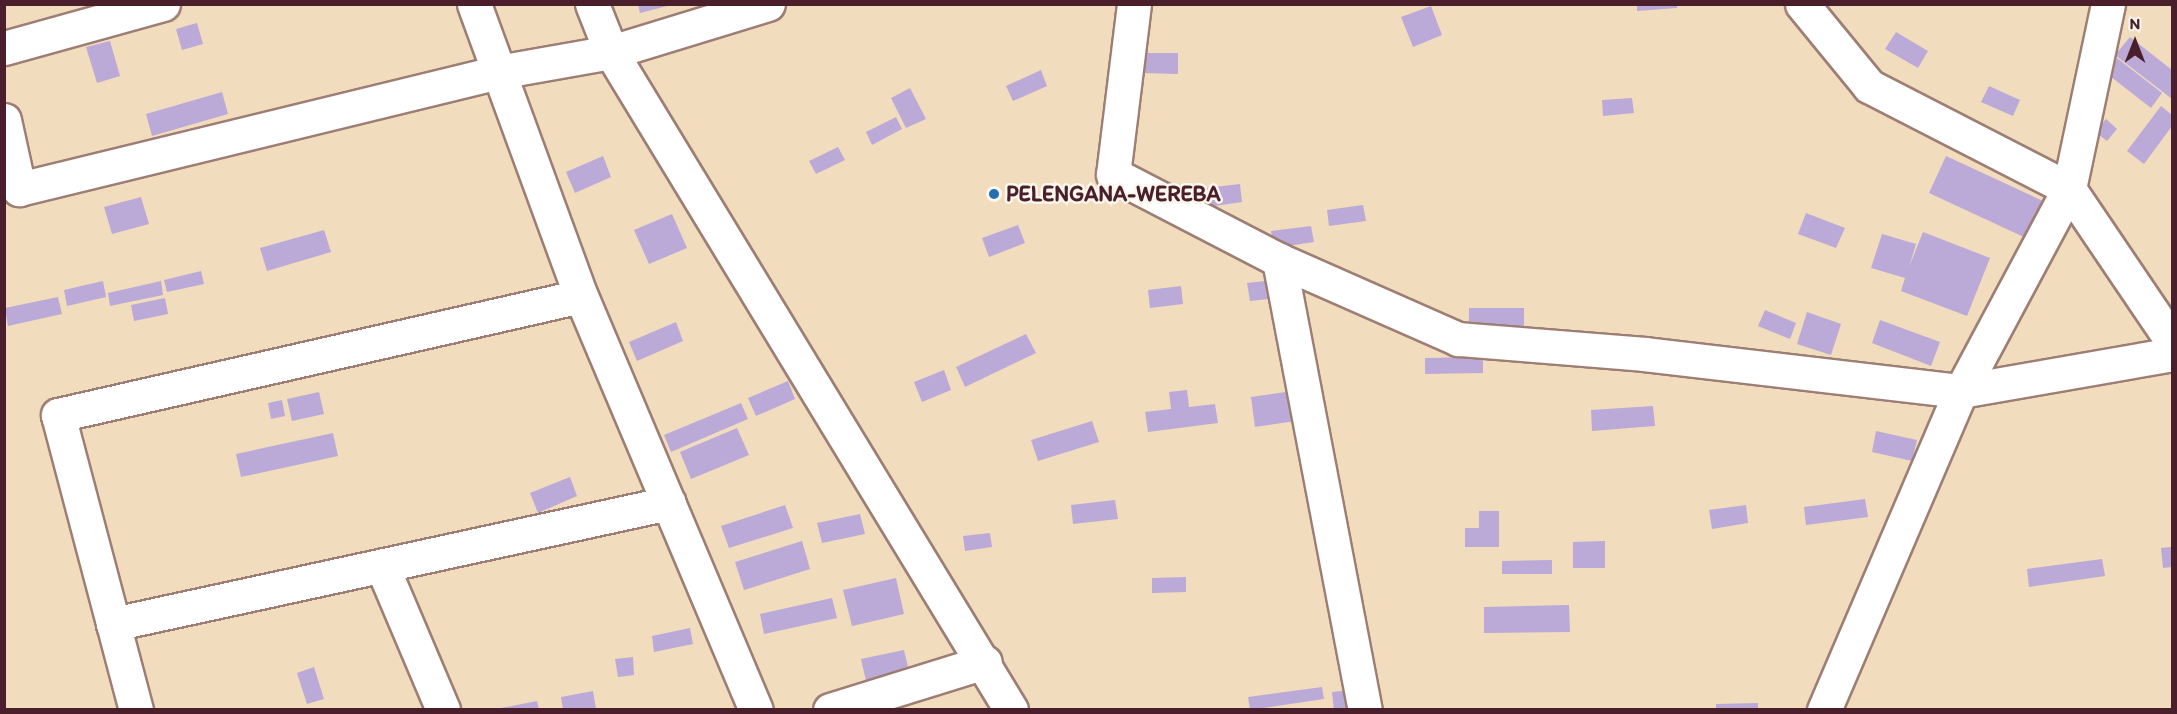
<!DOCTYPE html>
<style>
body{margin:0}
#map{position:relative;width:2177px;height:714px;overflow:hidden;background:#f1ddbd;font-family:Itim,sans-serif}
div>[style]{position:absolute}
.building>*{inset:0;background:#bba9d7}
.roads{filter:drop-shadow(2px 0 #9e7e74) drop-shadow(-2px 0 #9e7e74) drop-shadow(0 2px #9e7e74) drop-shadow(0 -2px #9e7e74)}
.minor>*{height:33px;margin:-16.5px;padding:0 16.5px;transform-origin:16.5px;border-radius:16.5px;background:#fff}
.dots>*{width:16px;height:16px;translate:-50% -50%;box-sizing:border-box;border:3px solid #fbf7ec;border-radius:50%}
span{translate:-50% -50%;white-space:nowrap;text-align:center;line-height:1.15;-webkit-text-stroke:5px #fbf7ec;paint-order:stroke}
.poi-label{font-size:22px;color:#4a1f2b;font-weight:700}
.left{translate:0 -50%;text-align:left}
.frame{position:absolute;inset:0;border:6px solid #4a1f2b;pointer-events:none}
.north{position:absolute;left:2105px;top:12px;width:60px;height:60px;-webkit-text-stroke:4px #fbf7ec;paint-order:stroke;rotate:0deg;font-size:16px;font-weight:700;line-height:24px;text-align:center;color:#4a1f2b}
.north::after{content:'';display:block;margin:auto;width:21px;height:27px;background:#4a1f2b;clip-path:polygon(50% 0,100% 100%,50% 72%,0 100%)}
</style>
<div id="map">
<div class="building">
<div style="clip-path:polygon(638px 4px,671px 4px,671px 5px,640px 13px)"></div>
<div style="clip-path:polygon(1637px 4px,1677px 4px,1677px 8px,1637px 11px)"></div>
<div style="clip-path:polygon(1431px 6px,1442px 35px,1413px 47px,1401px 17px)"></div>
<div style="clip-path:polygon(197px 23px,203px 44px,182px 50px,176px 29px)"></div>
<div style="clip-path:polygon(1896px 32px,1928px 51px,1918px 68px,1885px 49px)"></div>
<div style="clip-path:polygon(2130px 37px,2172px 70px,2172px 99px,2115px 55px)"></div>
<div style="clip-path:polygon(110px 41px,120px 76px,97px 83px,86px 47px)"></div>
<div style="clip-path:polygon(1141px 53px,1178px 53px,1178px 74px,1140px 73px)"></div>
<div style="clip-path:polygon(2117px 58px,2162px 93px,2151px 108px,2106px 73px)"></div>
<div style="clip-path:polygon(1041px 70px,1047px 86px,1013px 101px,1006px 86px)"></div>
<div style="clip-path:polygon(1989px 86px,2020px 100px,2013px 116px,1981px 102px)"></div>
<div style="clip-path:polygon(910px 88px,926px 119px,906px 128px,891px 98px)"></div>
<div style="clip-path:polygon(222px 92px,228px 114px,152px 136px,146px 114px)"></div>
<div style="clip-path:polygon(1632px 98px,1634px 113px,1603px 116px,1602px 100px)"></div>
<div style="clip-path:polygon(2161px 106px,2172px 115px,2172px 126px,2144px 164px,2127px 151px)"></div>
<div style="clip-path:polygon(896px 117px,902px 129px,872px 145px,866px 132px)"></div>
<div style="clip-path:polygon(2106px 119px,2117px 129px,2107px 141px,2095px 132px)"></div>
<div style="clip-path:polygon(838px 147px,845px 160px,816px 174px,809px 161px)"></div>
<div style="clip-path:polygon(603px 156px,611px 177px,575px 193px,566px 172px)"></div>
<div style="clip-path:polygon(1946px 156px,2043px 201px,2026px 238px,1929px 193px)"></div>
<div style="clip-path:polygon(1240px 184px,1242px 202px,1208px 207px,1206px 188px)"></div>
<div style="clip-path:polygon(141px 197px,149px 224px,112px 234px,104px 207px)"></div>
<div style="clip-path:polygon(1363px 205px,1366px 221px,1329px 226px,1327px 210px)"></div>
<div style="clip-path:polygon(1806px 213px,1845px 228px,1836px 248px,1798px 234px)"></div>
<div style="clip-path:polygon(672px 214px,687px 248px,649px 264px,634px 230px)"></div>
<div style="clip-path:polygon(1018px 225px,1025px 243px,989px 257px,982px 238px)"></div>
<div style="clip-path:polygon(1311px 226px,1314px 242px,1274px 248px,1271px 231px)"></div>
<div style="clip-path:polygon(324px 230px,331px 252px,267px 271px,260px 248px)"></div>
<div style="clip-path:polygon(1923px 232px,1990px 258px,1967px 316px,1901px 291px,1905px 278px,1871px 268px,1882px 234px,1916px 244px,1909px 267px)"></div>
<div style="clip-path:polygon(201px 271px,204px 284px,167px 292px,164px 280px)"></div>
<div style="clip-path:polygon(103px 281px,106px 297px,67px 306px,64px 290px)"></div>
<div style="clip-path:polygon(161px 281px,163px 295px,110px 306px,108px 293px)"></div>
<div style="clip-path:polygon(1265px 281px,1268px 299px,1250px 301px,1247px 283px)"></div>
<div style="clip-path:polygon(1181px 286px,1183px 304px,1150px 308px,1148px 290px)"></div>
<div style="clip-path:polygon(58px 297px,62px 314px,8px 326px,5px 308px)"></div>
<div style="clip-path:polygon(165px 298px,168px 314px,134px 321px,131px 305px)"></div>
<div style="clip-path:polygon(1469px 308px,1524px 308px,1524px 326px,1469px 327px)"></div>
<div style="clip-path:polygon(1765px 310px,1796px 323px,1790px 339px,1758px 326px)"></div>
<div style="clip-path:polygon(1807px 312px,1841px 324px,1831px 355px,1797px 344px)"></div>
<div style="clip-path:polygon(1880px 320px,1940px 342px,1931px 366px,1872px 343px)"></div>
<div style="clip-path:polygon(676px 322px,683px 341px,637px 361px,629px 342px)"></div>
<div style="clip-path:polygon(1026px 334px,1036px 353px,965px 387px,956px 367px)"></div>
<div style="clip-path:polygon(1483px 357px,1483px 373px,1425px 374px,1425px 358px)"></div>
<div style="clip-path:polygon(944px 370px,951px 390px,922px 402px,914px 382px)"></div>
<div style="clip-path:polygon(788px 381px,795px 399px,756px 416px,748px 398px)"></div>
<div style="clip-path:polygon(1187px 390px,1189px 407px,1215px 404px,1218px 423px,1148px 432px,1145px 412px,1171px 409px,1169px 392px)"></div>
<div style="clip-path:polygon(1293px 391px,1296px 421px,1255px 427px,1251px 397px)"></div>
<div style="clip-path:polygon(319px 392px,324px 414px,292px 421px,287px 399px)"></div>
<div style="clip-path:polygon(282px 400px,285px 416px,271px 419px,268px 403px)"></div>
<div style="clip-path:polygon(741px 403px,748px 419px,671px 452px,664px 435px)"></div>
<div style="clip-path:polygon(1653px 406px,1655px 426px,1592px 431px,1591px 410px)"></div>
<div style="clip-path:polygon(1092px 421px,1099px 442px,1038px 461px,1031px 440px)"></div>
<div style="clip-path:polygon(737px 428px,749px 455px,691px 479px,680px 452px)"></div>
<div style="clip-path:polygon(1876px 431px,1917px 440px,1912px 461px,1872px 452px)"></div>
<div style="clip-path:polygon(333px 433px,338px 456px,241px 477px,236px 454px)"></div>
<div style="clip-path:polygon(570px 477px,577px 496px,538px 513px,530px 493px)"></div>
<div style="clip-path:polygon(1865px 499px,1868px 517px,1806px 525px,1804px 507px)"></div>
<div style="clip-path:polygon(1115px 500px,1118px 519px,1073px 524px,1071px 505px)"></div>
<div style="clip-path:polygon(785px 505px,793px 528px,729px 548px,721px 526px)"></div>
<div style="clip-path:polygon(1746px 505px,1748px 523px,1712px 529px,1709px 510px)"></div>
<div style="clip-path:polygon(1479px 511px,1499px 511px,1499px 547px,1465px 547px,1465px 528px,1479px 528px)"></div>
<div style="clip-path:polygon(860px 514px,865px 534px,822px 543px,817px 523px)"></div>
<div style="clip-path:polygon(990px 533px,992px 547px,965px 551px,963px 536px)"></div>
<div style="clip-path:polygon(802px 541px,810px 569px,744px 590px,735px 562px)"></div>
<div style="clip-path:polygon(1605px 541px,1605px 568px,1573px 568px,1573px 542px)"></div>
<div style="clip-path:polygon(2172px 547px,2172px 567px,2163px 568px,2161px 548px)"></div>
<div style="clip-path:polygon(2102px 559px,2105px 576px,2029px 587px,2027px 569px)"></div>
<div style="clip-path:polygon(1552px 560px,1552px 574px,1502px 574px,1502px 561px)"></div>
<div style="clip-path:polygon(1186px 577px,1186px 592px,1152px 593px,1152px 578px)"></div>
<div style="clip-path:polygon(896px 578px,904px 614px,852px 626px,843px 590px)"></div>
<div style="clip-path:polygon(832px 598px,837px 618px,764px 634px,760px 614px)"></div>
<div style="clip-path:polygon(1569px 605px,1570px 632px,1484px 633px,1484px 607px)"></div>
<div style="clip-path:polygon(690px 628px,693px 644px,654px 652px,652px 636px)"></div>
<div style="clip-path:polygon(904px 650px,909px 671px,866px 681px,861px 659px)"></div>
<div style="clip-path:polygon(633px 657px,634px 675px,618px 677px,615px 659px)"></div>
<div style="clip-path:polygon(314px 667px,324px 699px,307px 704px,297px 673px)"></div>
<div style="clip-path:polygon(1322px 687px,1324px 699px,1250px 710px,1248px 697px)"></div>
<div style="clip-path:polygon(1353px 690px,1356px 710px,1334px 710px,1332px 692px)"></div>
<div style="clip-path:polygon(593px 691px,596px 709px,563px 710px,561px 697px)"></div>
<div style="clip-path:polygon(537px 701px,539px 710px,501px 710px,501px 708px)"></div>
<div style="clip-path:polygon(1758px 703px,1758px 710px,1716px 710px,1716px 704px)"></div>
</div>
<div class="roads">
<div class="minor">
<div style="left:474px;top:4px;width:311px;rotate:69.9deg"></div>
<div style="left:581px;top:296px;width:449px;rotate:67.1deg"></div>
<div style="left:592px;top:4px;width:52px;rotate:68.4deg"></div>
<div style="left:611px;top:52px;width:770px;rotate:58.7deg"></div>
<div style="left:1134px;top:4px;width:171px;rotate:97deg"></div>
<div style="left:1113px;top:174px;width:187px;rotate:27.4deg"></div>
<div style="left:1279px;top:260px;width:196px;rotate:23.8deg"></div>
<div style="left:1458px;top:339px;width:187px;rotate:4.6deg"></div>
<div style="left:1644px;top:354px;width:319px;rotate:6.7deg"></div>
<div style="left:1961px;top:391px;width:214px;rotate:-9.9deg"></div>
<div style="left:1802px;top:4px;width:106px;rotate:50.7deg"></div>
<div style="left:1869px;top:86px;width:225px;rotate:27.2deg"></div>
<div style="left:2069px;top:189px;width:184px;rotate:55.9deg"></div>
<div style="left:4px;top:48px;width:165px;rotate:-15.5deg"></div>
<div style="left:4px;top:120px;width:71px;rotate:77.7deg"></div>
<div style="left:19px;top:189px;width:493px;rotate:-13.7deg"></div>
<div style="left:498px;top:72px;width:115px;rotate:-10deg"></div>
<div style="left:611px;top:52px;width:164px;rotate:-17deg"></div>
<div style="left:1279px;top:260px;width:458px;rotate:79.2deg"></div>
<div style="left:382px;top:566px;width:156px;rotate:67deg"></div>
<div style="left:113px;top:624px;width:569px;rotate:-12.28deg"></div>
<div style="left:136px;top:710px;width:305px;rotate:-104.8deg"></div>
<div style="left:58px;top:415px;width:536px;rotate:-12.82deg"></div>
<div style="left:830px;top:710px;width:162px;rotate:-17.2deg"></div>
<div style="left:1824px;top:710px;width:347px;rotate:-66.8deg"></div>
<div style="left:1961px;top:391px;width:229px;rotate:-61.9deg"></div>
<div style="left:2069px;top:189px;width:189px;rotate:-78.1deg"></div>
</div>
</div>
<div class="dots">
<div style="left:994px;top:194px;background:#1f6fb2"></div>
</div>
<div class="poi-label">
<span class="left" style="left:1006px;top:194px">PELENGANA-WEREBA</span>
</div>
<div class="frame"></div>
<div class="north">N</div>
</div>
